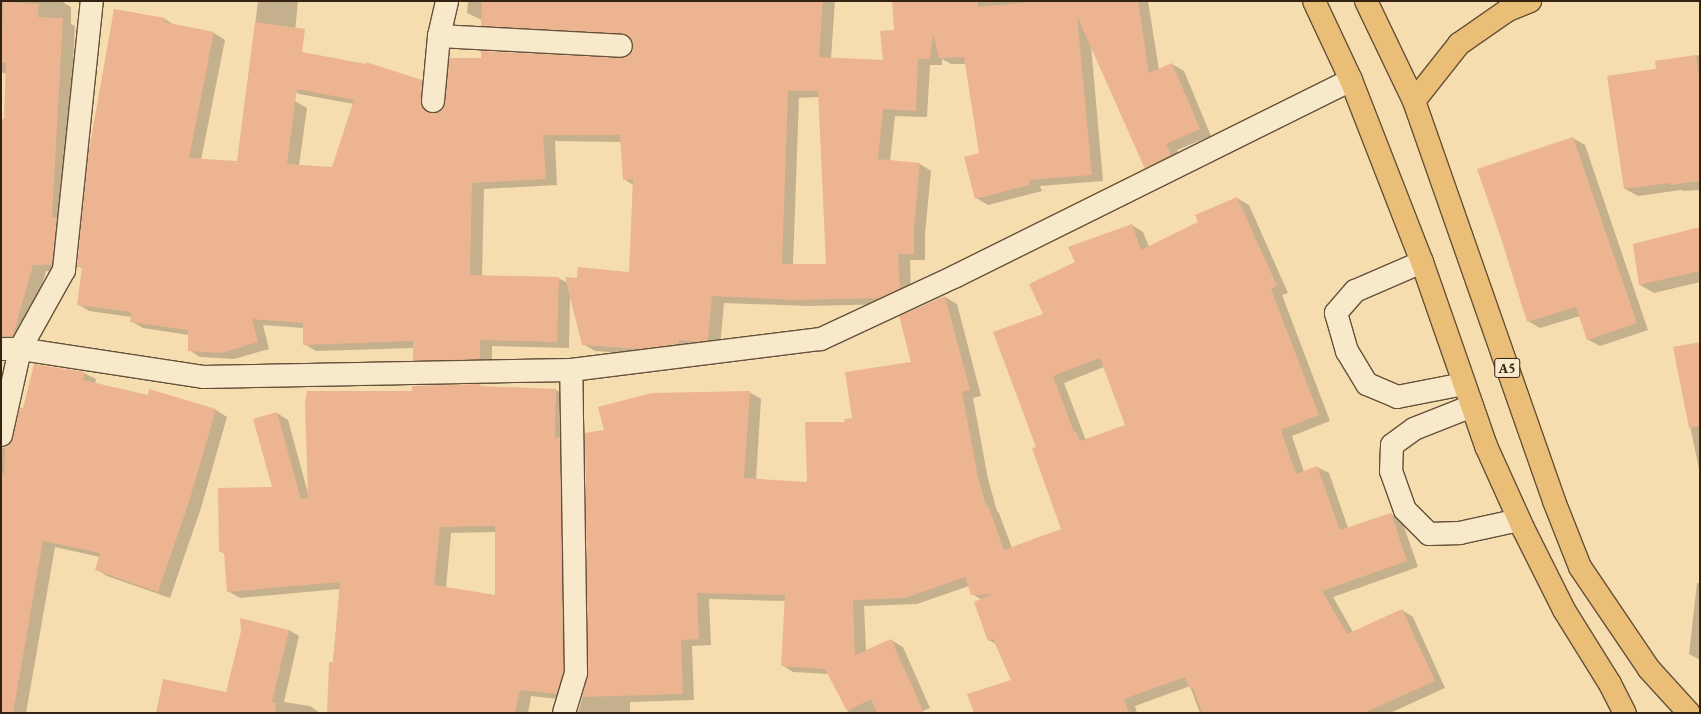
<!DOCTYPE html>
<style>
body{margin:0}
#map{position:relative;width:1701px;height:714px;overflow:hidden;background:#f6ddaf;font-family:"EB Garamond",serif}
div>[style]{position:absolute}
.shadow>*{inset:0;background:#0003}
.building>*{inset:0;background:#edb492}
.roads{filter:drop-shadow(1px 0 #64513a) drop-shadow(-1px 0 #64513a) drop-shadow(0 1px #64513a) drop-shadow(0 -1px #64513a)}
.minor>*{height:22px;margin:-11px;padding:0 11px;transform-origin:11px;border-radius:11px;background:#f9e9cb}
.primary>*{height:22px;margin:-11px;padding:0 11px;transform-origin:11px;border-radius:11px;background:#ebbe78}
.trunk>*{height:22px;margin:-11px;padding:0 11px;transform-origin:11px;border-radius:11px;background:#ebbe78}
span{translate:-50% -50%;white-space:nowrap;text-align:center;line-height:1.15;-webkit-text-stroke:3.5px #f9e9cb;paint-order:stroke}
.shield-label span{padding:1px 3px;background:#f9e9cb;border:1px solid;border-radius:3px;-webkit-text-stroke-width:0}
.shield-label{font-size:14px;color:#342213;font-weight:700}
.frame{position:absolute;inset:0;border:2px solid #342213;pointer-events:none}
</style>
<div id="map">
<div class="shadow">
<div style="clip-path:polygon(1px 1px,61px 1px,71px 7px,71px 24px,75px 26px,64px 223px,64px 272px,46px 271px,25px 343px,1px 344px,1px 120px,5px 120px,7px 74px,1px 72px)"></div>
<div style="clip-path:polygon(evenodd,258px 1px,298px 1px,291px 74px,422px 81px,434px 87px,434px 114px,627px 58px,633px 53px,634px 46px,633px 40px,494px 32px,482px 25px,482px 20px,467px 13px,468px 1px,835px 1px,831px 59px,884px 62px,895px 31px,893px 1px,1148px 1px,1159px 70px,1172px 64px,1184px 71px,1211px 136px,1177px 150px,1182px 162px,1157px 175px,1145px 168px,1091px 45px,1103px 181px,1040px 186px,1042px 191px,988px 205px,976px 198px,980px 154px,966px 64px,951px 64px,942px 59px,942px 65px,930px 65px,927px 117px,895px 116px,890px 161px,920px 164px,931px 171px,925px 234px,925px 260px,910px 260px,911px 295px,892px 304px,809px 306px,724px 303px,720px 347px,653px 355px,595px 351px,583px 344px,570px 295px,569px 348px,492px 346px,492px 365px,425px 367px,414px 360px,414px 348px,316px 351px,304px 344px,304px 328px,263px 325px,269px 349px,234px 359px,200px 357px,189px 350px,189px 335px,143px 328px,131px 321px,132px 317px,89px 311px,78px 304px,83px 269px,78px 266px,165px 19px,176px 26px,214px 33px,225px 40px,201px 160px,238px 162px,258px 1px,290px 88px,299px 94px,354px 104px,333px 168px,299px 166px,307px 108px,295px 101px,290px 88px,258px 1px,819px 97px,827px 266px,793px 265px,799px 98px,819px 97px,258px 1px,555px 141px,622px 142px,624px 179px,633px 185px,630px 273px,578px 279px,568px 283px,558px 278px,482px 276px,484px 189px,557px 185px,555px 141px)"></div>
<div style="clip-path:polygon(1700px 55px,1700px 190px,1684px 191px,1681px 190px,1638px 196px,1625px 189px,1609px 76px,1657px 69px,1656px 61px)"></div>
<div style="clip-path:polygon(1573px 138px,1585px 145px,1648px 330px,1600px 346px,1587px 339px,1580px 316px,1540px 328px,1528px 321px)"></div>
<div style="clip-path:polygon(evenodd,1237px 198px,1249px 205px,1288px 293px,1282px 295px,1330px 421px,1292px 436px,1304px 472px,1317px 467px,1329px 473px,1348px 528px,1391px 514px,1402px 521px,1418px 567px,1333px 597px,1353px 632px,1402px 610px,1413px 617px,1445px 688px,1390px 713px,1200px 713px,1190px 686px,1135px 706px,1137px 713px,975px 713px,1012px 681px,997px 645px,989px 640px,982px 600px,972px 594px,969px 586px,917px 604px,864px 606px,866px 651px,891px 640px,903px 647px,930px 708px,918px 713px,849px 713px,829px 674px,793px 672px,782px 665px,786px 601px,709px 599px,711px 645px,692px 646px,694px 700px,630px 702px,630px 713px,578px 713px,589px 673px,606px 431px,749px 392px,761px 399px,756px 480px,808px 484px,846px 423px,853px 419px,913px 362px,945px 297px,957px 304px,981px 396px,973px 398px,988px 479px,997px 511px,999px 513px,1012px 548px,1062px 530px,1037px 447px,1044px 314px,1076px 262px,1132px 225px,1143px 232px,1149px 247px,1199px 223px,1237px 198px,1104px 367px,1126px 425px,1087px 439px,1085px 438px,1064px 383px,1104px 367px)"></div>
<div style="clip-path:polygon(1700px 228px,1700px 282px,1654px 293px,1640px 285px,1634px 244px)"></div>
<div style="clip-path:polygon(1700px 343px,1700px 474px,1674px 348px)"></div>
<div style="clip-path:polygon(84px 373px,96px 379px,95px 384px,148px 396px,150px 390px,216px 410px,227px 417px,201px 508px,170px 598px,107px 576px,96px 569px,100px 557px,55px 547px,26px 713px,1px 713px,1px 447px,5px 448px,11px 444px,24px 410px)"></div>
<div style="clip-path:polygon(evenodd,480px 385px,484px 388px,556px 390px,568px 397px,568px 700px,531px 696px,528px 713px,328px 713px,340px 589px,240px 598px,228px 591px,225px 554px,220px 551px,274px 488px,277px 413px,288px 420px,308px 493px,413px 392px,413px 386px,480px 385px,496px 532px,496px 596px,446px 588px,451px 533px,496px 532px)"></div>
<div style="clip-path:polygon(1700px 578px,1700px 660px,1689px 654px,1697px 583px,1699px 583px)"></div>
<div style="clip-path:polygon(289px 630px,299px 636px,284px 702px,310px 706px,320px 713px,157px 713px,227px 693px)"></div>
</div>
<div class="building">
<div style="clip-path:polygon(evenodd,482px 1px,823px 1px,819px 57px,883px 60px,880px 31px,894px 30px,892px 1px,977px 1px,978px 7px,1041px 1px,1138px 1px,1149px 73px,1172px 63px,1200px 129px,1166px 144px,1171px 155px,1145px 169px,1077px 16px,1092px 175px,1029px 180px,1030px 185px,975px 199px,964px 157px,979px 153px,964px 57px,939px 58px,933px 34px,930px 59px,918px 59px,916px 111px,883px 109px,878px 159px,920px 163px,914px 227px,914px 254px,898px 254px,900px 289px,880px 298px,796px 300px,712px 296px,708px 340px,698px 342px,679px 340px,679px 344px,641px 349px,582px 345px,565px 277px,577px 278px,578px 267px,629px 272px,633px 179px,623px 180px,620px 135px,543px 135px,546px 179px,472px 183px,470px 275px,559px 277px,557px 342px,480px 340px,480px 359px,413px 361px,413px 341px,303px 345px,303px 323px,252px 319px,258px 342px,222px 353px,188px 351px,188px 330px,130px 322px,131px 312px,77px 305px,82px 267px,77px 267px,88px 156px,114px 9px,165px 18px,164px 22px,214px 32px,189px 158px,237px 161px,255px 22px,305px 29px,302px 52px,366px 64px,366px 62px,422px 80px,422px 106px,425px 111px,432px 113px,439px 112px,443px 109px,445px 103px,449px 58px,481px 58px,481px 51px,620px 58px,627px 57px,632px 52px,633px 47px,632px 40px,627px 35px,622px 34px,481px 26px,482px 1px,297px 89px,354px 100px,332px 167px,287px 164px,297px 89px,482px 1px,788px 91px,818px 91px,826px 264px,782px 264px,788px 91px)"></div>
<div style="clip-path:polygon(3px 2px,39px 4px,38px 17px,63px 18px,52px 217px,57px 218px,52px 265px,33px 265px,13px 336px,1px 336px,1px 119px,4px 119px,6px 63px,1px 63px)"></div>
<div style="clip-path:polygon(1696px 55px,1700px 85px,1700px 181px,1670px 185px,1670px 183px,1624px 189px,1607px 76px,1656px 69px,1655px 61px)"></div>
<div style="clip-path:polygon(1573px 137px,1637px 323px,1587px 340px,1576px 307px,1527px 322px,1500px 235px,1477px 169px)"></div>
<div style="clip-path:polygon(evenodd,1237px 197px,1277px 286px,1271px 289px,1319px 415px,1281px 430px,1296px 474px,1317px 466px,1340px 530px,1391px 513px,1407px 561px,1322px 591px,1347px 634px,1402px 609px,1435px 681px,1364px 713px,1202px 713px,1193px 688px,1190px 689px,1185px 677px,1124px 699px,1129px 713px,974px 713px,967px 694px,1011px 680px,993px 639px,988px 641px,974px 602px,992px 594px,971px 595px,965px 577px,905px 598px,853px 600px,855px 655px,891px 639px,924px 713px,877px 713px,871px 699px,847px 711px,825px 669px,781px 666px,785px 595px,697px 593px,699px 639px,681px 640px,683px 694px,582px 697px,588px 673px,585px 433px,604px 430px,598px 407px,652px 393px,750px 391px,744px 478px,807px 482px,805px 422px,845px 422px,844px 419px,852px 418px,845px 372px,911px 362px,899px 316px,945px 296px,970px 390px,962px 392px,977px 472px,986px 506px,988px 505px,1004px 550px,1061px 529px,1032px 448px,1036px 447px,993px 332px,1043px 314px,1029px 284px,1075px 262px,1068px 247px,1132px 224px,1141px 250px,1198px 222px,1195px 215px,1237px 197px,1100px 358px,1125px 425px,1080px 441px,1076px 432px,1074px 432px,1053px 376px,1100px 358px)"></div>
<div style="clip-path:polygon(1700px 227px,1700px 271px,1639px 285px,1633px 244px)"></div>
<div style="clip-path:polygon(1700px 342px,1700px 426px,1689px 428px,1673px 347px)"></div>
<div style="clip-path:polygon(34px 364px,85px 372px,83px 380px,148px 395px,149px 389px,216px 409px,189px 502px,158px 592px,95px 570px,100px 553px,43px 541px,13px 713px,1px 712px,1px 473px,4px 474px,5px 447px,10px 443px,13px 438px,20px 408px,23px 408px)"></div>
<div style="clip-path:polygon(evenodd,480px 384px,480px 386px,556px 389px,555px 438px,560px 437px,563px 671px,557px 694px,520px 690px,515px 713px,327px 713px,329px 662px,333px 662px,340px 582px,227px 592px,224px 552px,219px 552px,218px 488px,272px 487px,253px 419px,277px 412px,301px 499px,308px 498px,305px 404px,307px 391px,412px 391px,412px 386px,480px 384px,495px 526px,495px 595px,434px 585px,440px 527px,495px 526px)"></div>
<div style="clip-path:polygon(240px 618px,289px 630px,272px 702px,276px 703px,275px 713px,156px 713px,163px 679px,226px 692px,241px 631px)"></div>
</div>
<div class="roads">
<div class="minor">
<div style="left:439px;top:36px;width:182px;rotate:3.1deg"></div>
<div style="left:433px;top:101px;width:65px;rotate:-84.7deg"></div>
<div style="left:439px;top:36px;width:36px;rotate:-77deg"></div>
<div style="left:1422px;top:262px;width:73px;rotate:156.6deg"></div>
<div style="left:1355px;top:291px;width:29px;rotate:131deg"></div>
<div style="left:1336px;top:313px;width:40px;rotate:74deg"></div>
<div style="left:1347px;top:351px;width:39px;rotate:59deg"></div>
<div style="left:1367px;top:384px;width:33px;rotate:23deg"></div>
<div style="left:1397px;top:397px;width:68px;rotate:-11deg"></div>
<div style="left:1px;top:349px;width:19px"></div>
<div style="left:20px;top:349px;width:185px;rotate:8.7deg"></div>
<div style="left:203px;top:377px;width:368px;rotate:-1.1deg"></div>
<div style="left:571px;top:370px;width:252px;rotate:-7.1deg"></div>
<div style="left:821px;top:339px;width:149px;rotate:-25deg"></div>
<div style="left:956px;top:276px;width:441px;rotate:-26.4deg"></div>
<div style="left:1472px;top:406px;width:62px;rotate:158.4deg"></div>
<div style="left:1414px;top:429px;width:27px;rotate:144deg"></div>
<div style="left:1392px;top:445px;width:26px;rotate:92deg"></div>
<div style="left:1391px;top:471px;width:41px;rotate:70.3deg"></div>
<div style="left:1405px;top:510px;width:34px;rotate:45deg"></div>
<div style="left:1429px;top:534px;width:31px;rotate:-2deg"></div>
<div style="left:1460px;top:533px;width:60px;rotate:-12.4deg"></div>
<div style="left:1px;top:435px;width:88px;rotate:-77.5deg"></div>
<div style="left:20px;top:349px;width:90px;rotate:-60.9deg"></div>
<div style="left:64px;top:270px;width:270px;rotate:-84.1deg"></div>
<div style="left:564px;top:713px;width:42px;rotate:-73.3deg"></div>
<div style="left:576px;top:673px;width:303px;rotate:-90.9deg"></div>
</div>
<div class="primary">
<div style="left:1414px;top:101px;width:73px;rotate:-51.7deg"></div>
<div style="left:1459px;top:44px;width:60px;rotate:-34.8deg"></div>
<div style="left:1508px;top:10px;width:24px;rotate:-22deg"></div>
</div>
<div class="trunk">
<div style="left:1314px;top:1px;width:87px;rotate:64.9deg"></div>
<div style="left:1351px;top:80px;width:195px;rotate:68.7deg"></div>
<div style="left:1422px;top:262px;width:195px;rotate:70.8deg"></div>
<div style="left:1486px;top:446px;width:92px;rotate:65.7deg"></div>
<div style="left:1524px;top:530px;width:89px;rotate:63.4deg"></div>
<div style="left:1564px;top:610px;width:87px;rotate:58.1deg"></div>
<div style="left:1610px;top:684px;width:33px;rotate:63deg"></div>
<div style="left:1366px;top:1px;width:111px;rotate:64.4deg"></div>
<div style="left:1414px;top:101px;width:424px;rotate:70.7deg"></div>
<div style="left:1554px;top:501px;width:71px;rotate:68.5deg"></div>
<div style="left:1580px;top:567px;width:123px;rotate:55.9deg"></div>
<div style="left:1649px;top:669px;width:59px;rotate:47.7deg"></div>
</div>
</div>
<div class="shield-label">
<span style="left:1507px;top:368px">A5</span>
</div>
<div class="frame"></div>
</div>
